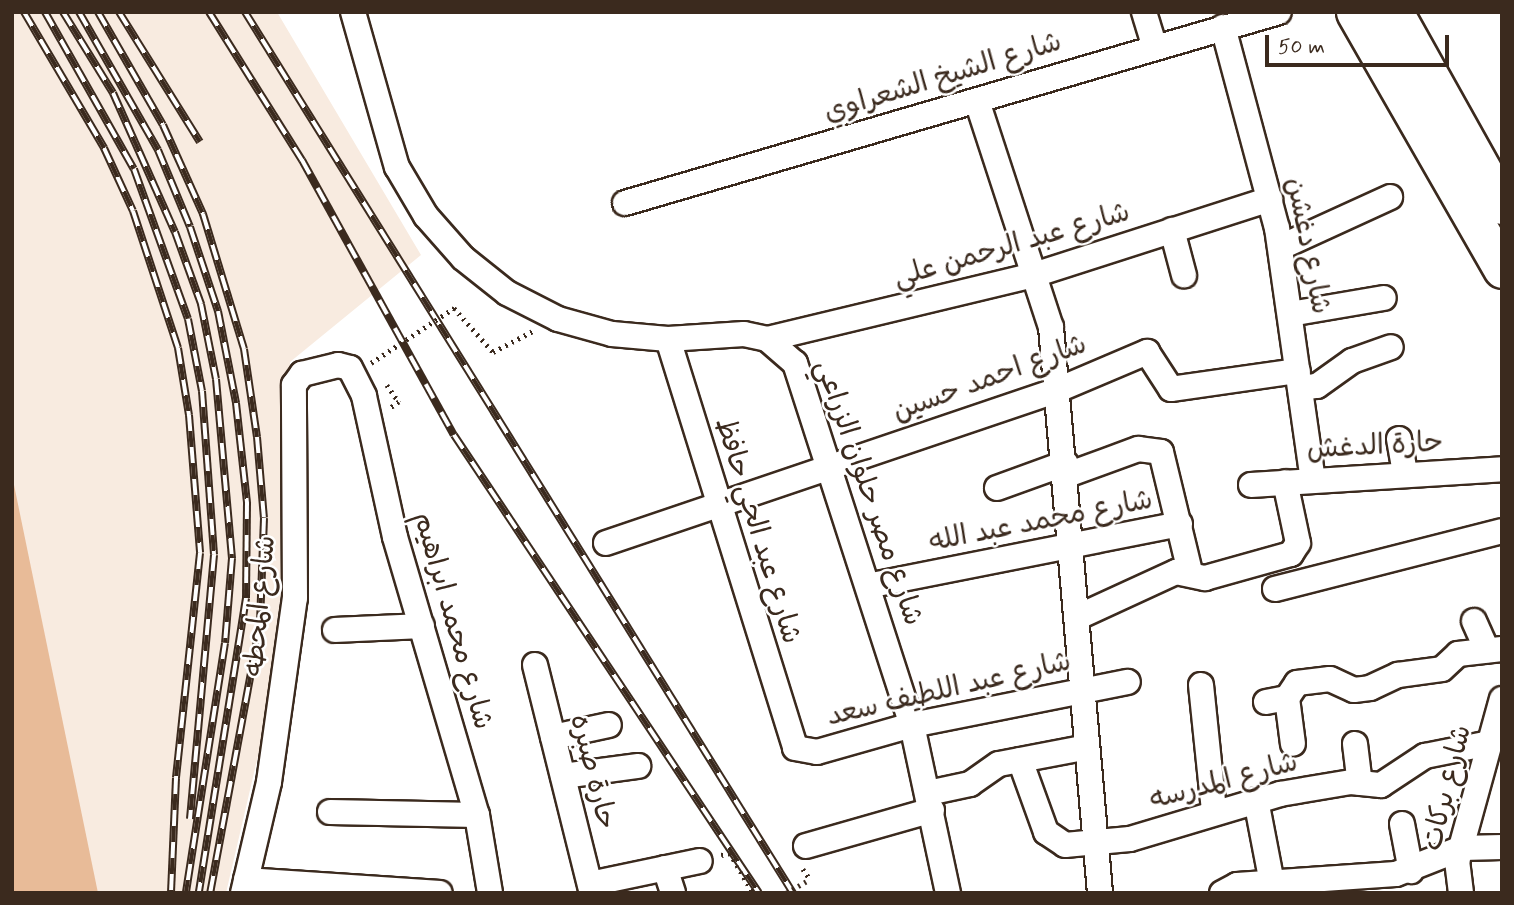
<!DOCTYPE html>
<meta charset="utf-8">
<style>
body{margin:0}
#map{position:relative;width:1514px;height:905px;overflow:hidden;background:#fff;font-family:Mynerve,"Playpen Sans Arabic",sans-serif}
div>[style]{position:absolute}
.built>*{inset:0;background:#f8ebe0}
.building>*{inset:0;background:#e8bb98}
.path>*{height:4.5px;margin-top:-2.25px;transform-origin:0;background:repeating-linear-gradient(90deg,#3b2a1e 0 2px,transparent 0 7px)}
.roads{filter:drop-shadow(2px 0 #3b2a1e) drop-shadow(-2px 0 #3b2a1e) drop-shadow(0 2px #3b2a1e) drop-shadow(0 -2px #3b2a1e)}
.minor>*{height:24px;margin:-12px;padding:0 12px;transform-origin:12px;border-radius:12px;background:#fff}
.highway>*{height:37px;margin:-18.5px;padding:0 18.5px;transform-origin:18.5px;border-radius:18.5px;background:#fff}
.rail>*{height:8px;margin-top:-4px;transform-origin:0;background:repeating-linear-gradient(90deg,#fff 0 16px,#3b2a1e 0 32px);box-sizing:border-box;border-block:2px solid #3b2a1e}
.path-bridge>*{height:4.5px;margin-top:-2.25px;transform-origin:0;background:repeating-linear-gradient(90deg,#3b2a1e 0 2px,transparent 0 7px)}
span{translate:-50% -50%;white-space:nowrap;text-align:center;line-height:1.15;-webkit-text-stroke:5px #fff;paint-order:stroke}
.street-label{font-size:28px;color:#3b2a1e}
.frame{position:absolute;inset:0;border:14px solid #3b2a1e;pointer-events:none}
.scale{position:absolute;left:1265px;top:35px;width:184px;height:32px;box-sizing:border-box;border:4px solid #3b2a1e;border-top:0;padding-left:9px;font-size:21px;line-height:24px;white-space:nowrap;color:#3b2a1e;-webkit-text-stroke:5px #fff;paint-order:stroke}
</style>
<div id="map">
<div class="built">
<div style="clip-path:polygon(12px 12px,277px 12px,421px 255px,290px 362px,288px 537px,264px 730px,226px 893px,12px 893px)"></div>
</div>
<div class="building">
<div style="clip-path:polygon(12px 480px,13px 480px,98px 893px,12px 893px)"></div>
</div>
<div class="path">
<div style="left:454px;top:308px;width:59px;rotate:48.4deg"></div>
<div style="left:493px;top:352px;width:45px;rotate:-27.7deg"></div>
<div style="left:387px;top:385px;width:21px;rotate:55deg"></div>
<div style="left:399px;top:402px;width:12px;rotate:145deg"></div>
<div style="left:721px;top:855px;width:9px;rotate:-13deg"></div>
<div style="left:730px;top:853px;width:46px;rotate:60.1deg"></div>
<div style="left:803px;top:869px;width:12px;rotate:55deg"></div>
</div>
<div class="roads">
<div class="minor">
<div style="left:353px;top:12px;width:161px;rotate:74.2deg"></div>
<div style="left:397px;top:167px;width:57px;rotate:59.4deg"></div>
<div style="left:426px;top:216px;width:56px;rotate:48.6deg"></div>
<div style="left:463px;top:258px;width:56px;rotate:38.5deg"></div>
<div style="left:507px;top:293px;width:57px;rotate:27deg"></div>
<div style="left:558px;top:319px;width:56px;rotate:15.5deg"></div>
<div style="left:612px;top:334px;width:56px;rotate:5.1deg"></div>
<div style="left:668px;top:339px;width:76px;rotate:-3.8deg"></div>
<div style="left:744px;top:334px;width:24px;rotate:12deg"></div>
<div style="left:767px;top:339px;width:37px;rotate:41deg"></div>
<div style="left:795px;top:363px;width:380px;rotate:72.1deg"></div>
<div style="left:912px;top:725px;width:172px;rotate:77.9deg"></div>
<div style="left:1144px;top:12px;width:34px;rotate:73deg"></div>
<div style="left:1223px;top:27px;width:208px;rotate:75deg"></div>
<div style="left:1277px;top:228px;width:255px;rotate:81.9deg"></div>
<div style="left:977px;top:101px;width:238px;rotate:71.9deg"></div>
<div style="left:1051px;top:327px;width:568px;rotate:85.05deg"></div>
<div style="left:625px;top:203px;width:681px;rotate:-16.28deg"></div>
<div style="left:1172px;top:230px;width:47px;rotate:75.1deg"></div>
<div style="left:1281px;top:247px;width:120px;rotate:-24.6deg"></div>
<div style="left:1290px;top:314px;width:95px;rotate:-9.7deg"></div>
<div style="left:668px;top:339px;width:428px;rotate:72.7deg"></div>
<div style="left:795px;top:748px;width:22px;rotate:10deg"></div>
<div style="left:817px;top:752px;width:99px;rotate:-15.9deg"></div>
<div style="left:912px;top:725px;width:220px;rotate:-11.3deg"></div>
<div style="left:767px;top:339px;width:278px;rotate:-13.5deg"></div>
<div style="left:1037px;top:274px;width:245px;rotate:-17.8deg"></div>
<div style="left:1300px;top:388px;width:17px;rotate:-7deg"></div>
<div style="left:1317px;top:386px;width:43px;rotate:-35.5deg"></div>
<div style="left:1352px;top:361px;width:41px;rotate:-19.7deg"></div>
<div style="left:1399px;top:439px;width:35px;rotate:80deg"></div>
<div style="left:1067px;top:475px;width:76px;rotate:-20.1deg"></div>
<div style="left:1138px;top:449px;width:23px;rotate:7deg"></div>
<div style="left:1161px;top:452px;width:123px;rotate:76.4deg"></div>
<div style="left:1251px;top:485px;width:252px;rotate:-3.6deg"></div>
<div style="left:997px;top:488px;width:73px;rotate:-19.9deg"></div>
<div style="left:606px;top:543px;width:479px;rotate:-18.7deg"></div>
<div style="left:1060px;top:389px;width:95px;rotate:-23deg"></div>
<div style="left:1147px;top:352px;width:44px;rotate:57deg"></div>
<div style="left:1171px;top:389px;width:128px;rotate:-8.1deg"></div>
<div style="left:872px;top:585px;width:314px;rotate:-11.2deg"></div>
<div style="left:1275px;top:589px;width:234px;rotate:-14.3deg"></div>
<div style="left:1078px;top:617px;width:108px;rotate:-24.7deg"></div>
<div style="left:1176px;top:572px;width:30px;rotate:12deg"></div>
<div style="left:1205px;top:578px;width:89px;rotate:-15.6deg"></div>
<div style="left:1291px;top:554px;width:13px;rotate:-58deg"></div>
<div style="left:1298px;top:543px;width:62px;rotate:-102deg"></div>
<div style="left:1474px;top:621px;width:32px;rotate:66deg"></div>
<div style="left:335px;top:630px;width:87px;rotate:-2.6deg"></div>
<div style="left:535px;top:665px;width:235px;rotate:76deg"></div>
<div style="left:1201px;top:685px;width:127px;rotate:84.1deg"></div>
<div style="left:1287px;top:698px;width:46px;rotate:82.6deg"></div>
<div style="left:1266px;top:702px;width:21px;rotate:-11deg"></div>
<div style="left:1287px;top:698px;width:18px;rotate:-56deg"></div>
<div style="left:1297px;top:683px;width:33px;rotate:-7deg"></div>
<div style="left:1330px;top:679px;width:26px;rotate:25deg"></div>
<div style="left:1354px;top:690px;width:16px;rotate:-7deg"></div>
<div style="left:1370px;top:688px;width:31px;rotate:-25deg"></div>
<div style="left:1398px;top:675px;width:44px;rotate:-7.8deg"></div>
<div style="left:1442px;top:669px;width:22px;rotate:-43deg"></div>
<div style="left:1458px;top:654px;width:44px;rotate:-6.5deg"></div>
<div style="left:553px;top:737px;width:57px;rotate:-12.1deg"></div>
<div style="left:1355px;top:744px;width:39px;rotate:83deg"></div>
<div style="left:1020px;top:760px;width:77px;rotate:70.1deg"></div>
<div style="left:1046px;top:832px;width:23px;rotate:34deg"></div>
<div style="left:1065px;top:845px;width:65px;rotate:-5.3deg"></div>
<div style="left:1130px;top:839px;width:157px;rotate:-16.7deg"></div>
<div style="left:1280px;top:794px;width:72px;rotate:-9.6deg"></div>
<div style="left:1351px;top:782px;width:30px;rotate:6deg"></div>
<div style="left:1381px;top:785px;width:53px;rotate:-33.4deg"></div>
<div style="left:1425px;top:756px;width:66px;rotate:-11.3deg"></div>
<div style="left:563px;top:776px;width:76px;rotate:-7.6deg"></div>
<div style="left:928px;top:793px;width:43px;rotate:-12.1deg"></div>
<div style="left:970px;top:784px;width:35px;rotate:-35deg"></div>
<div style="left:999px;top:764px;width:86px;rotate:-10.8deg"></div>
<div style="left:1256px;top:800px;width:85px;rotate:79.1deg"></div>
<div style="left:330px;top:812px;width:147px;rotate:1.2deg"></div>
<div style="left:1402px;top:824px;width:48px;rotate:79.2deg"></div>
<div style="left:806px;top:846px;width:131px;rotate:-15.9deg"></div>
<div style="left:665px;top:868px;width:26px;rotate:72deg"></div>
<div style="left:246px;top:880px;width:194px;rotate:3.8deg"></div>
<div style="left:590px;top:884px;width:112px;rotate:-11.8deg"></div>
<div style="left:243px;top:893px;width:114px;rotate:-76.8deg"></div>
<div style="left:269px;top:782px;width:186px;rotate:-82deg"></div>
<div style="left:295px;top:598px;width:213px;rotate:-90.3deg"></div>
<div style="left:294px;top:385px;width:14px;rotate:-54deg"></div>
<div style="left:302px;top:374px;width:37px;rotate:-14deg"></div>
<div style="left:338px;top:365px;width:12px;rotate:14deg"></div>
<div style="left:350px;top:368px;width:31px;rotate:63deg"></div>
<div style="left:364px;top:396px;width:144px;rotate:77.6deg"></div>
<div style="left:395px;top:537px;width:290px;rotate:73.6deg"></div>
<div style="left:477px;top:815px;width:79px;rotate:80.5deg"></div>
<div style="left:1222px;top:893px;width:17px;rotate:-28deg"></div>
<div style="left:1237px;top:885px;width:159px;rotate:-4deg"></div>
<div style="left:1396px;top:874px;width:71px;rotate:-21.5deg"></div>
<div style="left:1462px;top:848px;width:40px;rotate:-1.4deg"></div>
<div style="left:1461px;top:893px;width:31px;rotate:-97deg"></div>
<div style="left:1457px;top:862px;width:169px;rotate:-74.6deg"></div>
</div>
<div class="highway">
<div style="left:1355px;top:12px;width:296px;rotate:60.2deg"></div>
<div style="left:1394px;top:12px;width:221px;rotate:60.8deg"></div>
</div>
</div>
<div class="rail">
<div style="left:24px;top:12px;width:158px;rotate:59.5deg"></div>
<div style="left:104px;top:148px;width:69px;rotate:65.3deg"></div>
<div style="left:133px;top:211px;width:144px;rotate:71.8deg"></div>
<div style="left:178px;top:348px;width:68px;rotate:80.7deg"></div>
<div style="left:189px;top:415px;width:138px;rotate:85.4deg"></div>
<div style="left:200px;top:553px;width:226px;rotate:96.1deg"></div>
<div style="left:176px;top:778px;width:115px;rotate:92.5deg"></div>
<div style="left:45px;top:12px;width:180px;rotate:60.5deg"></div>
<div style="left:134px;top:169px;width:159px;rotate:70.2deg"></div>
<div style="left:188px;top:319px;width:73px;rotate:79deg"></div>
<div style="left:202px;top:391px;width:164px;rotate:85.8deg"></div>
<div style="left:214px;top:555px;width:265px;rotate:95.2deg"></div>
<div style="left:63px;top:12px;width:95px;rotate:58.3deg"></div>
<div style="left:113px;top:93px;width:152px;rotate:66deg"></div>
<div style="left:175px;top:232px;width:77px;rotate:70.1deg"></div>
<div style="left:201px;top:304px;width:76px;rotate:78.7deg"></div>
<div style="left:216px;top:379px;width:180px;rotate:84.9deg"></div>
<div style="left:232px;top:558px;width:85px;rotate:94.7deg"></div>
<div style="left:225px;top:643px;width:253px;rotate:98.9deg"></div>
<div style="left:79px;top:12px;width:159px;rotate:60.2deg"></div>
<div style="left:158px;top:150px;width:83px;rotate:67.4deg"></div>
<div style="left:190px;top:227px;width:89px;rotate:71.6deg"></div>
<div style="left:218px;top:311px;width:94px;rotate:78.9deg"></div>
<div style="left:236px;top:403px;width:101px;rotate:83.7deg"></div>
<div style="left:247px;top:503px;width:95px;rotate:90.6deg"></div>
<div style="left:246px;top:598px;width:299px;rotate:99.1deg"></div>
<div style="left:98px;top:12px;width:130px;rotate:60.1deg"></div>
<div style="left:163px;top:125px;width:98px;rotate:65.8deg"></div>
<div style="left:203px;top:214px;width:141px;rotate:73.1deg"></div>
<div style="left:244px;top:349px;width:89px;rotate:81.6deg"></div>
<div style="left:257px;top:437px;width:81px;rotate:85.1deg"></div>
<div style="left:264px;top:518px;width:106px;rotate:92.2deg"></div>
<div style="left:260px;top:624px;width:274px;rotate:100.5deg"></div>
<div style="left:119px;top:12px;width:153px;rotate:58.1deg"></div>
<div style="left:209px;top:12px;width:175px;rotate:57.9deg"></div>
<div style="left:302px;top:160px;width:314px;rotate:61.1deg"></div>
<div style="left:454px;top:435px;width:550px;rotate:56.34deg"></div>
<div style="left:245px;top:12px;width:1038px;rotate:58.12deg"></div>
</div>
<div class="path-bridge">
<div style="left:371px;top:363px;width:100px;rotate:-33.5deg"></div>
<div style="left:786px;top:893px;width:28px;rotate:-30deg"></div>
</div>
<div class="street-label">
<span style="left:943px;top:78px;rotate:-17deg">شارع الشيخ الشعراوي</span>
<span style="left:1012px;top:246px;rotate:-16deg">شارع عبد الرحمن علي</span>
<span style="left:1307px;top:246px;rotate:79deg">شارع دغشن</span>
<span style="left:990px;top:379px;rotate:-20deg">شارع احمد حسين</span>
<span style="left:1375px;top:447px;rotate:-3deg">حارة الدغش</span>
<span style="left:868px;top:493px;rotate:71deg">شارع مصر حلوان الزراعي</span>
<span style="left:1041px;top:522px;rotate:-11deg">شارع محمد عبد الله</span>
<span style="left:757px;top:531px;rotate:73deg">شارع عبد الحي حافظ</span>
<span style="left:261px;top:606px;rotate:-85deg">شارع المحطه</span>
<span style="left:452px;top:621px;rotate:74deg">شارع محمد ابراهيم</span>
<span style="left:949px;top:690px;rotate:-13deg">شارع عبد اللطيف سعد</span>
<span style="left:592px;top:772px;rotate:76deg">حارة صبره</span>
<span style="left:1224px;top:782px;rotate:-15deg">شارع المدرسه</span>
<span style="left:1448px;top:788px;rotate:-76deg">شارع بركات</span>
</div>
<div class="frame"></div>
<div class="scale">50 m</div>
</div>
